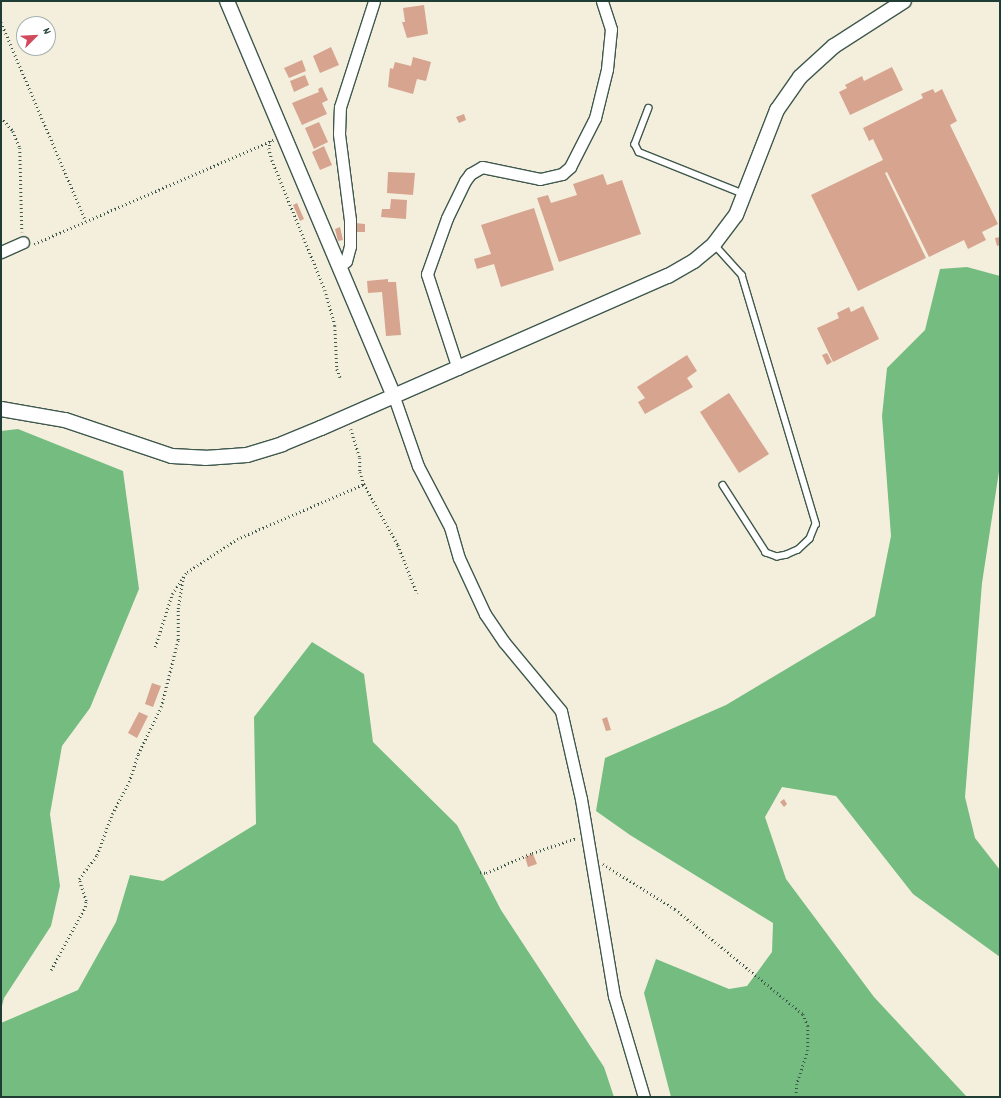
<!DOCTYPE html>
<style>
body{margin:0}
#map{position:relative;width:1001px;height:1098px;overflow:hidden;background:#f4efdd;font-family:Dekko,sans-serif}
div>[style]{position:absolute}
.forest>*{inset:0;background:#75bc80}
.building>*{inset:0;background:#d6a48f}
.path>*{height:2.5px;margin-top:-1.25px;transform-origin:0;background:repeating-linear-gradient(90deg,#3f584d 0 1px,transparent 0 4px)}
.roads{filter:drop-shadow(1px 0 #3f584d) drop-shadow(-1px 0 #3f584d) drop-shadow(0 1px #3f584d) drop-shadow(0 -1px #3f584d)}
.service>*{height:5.5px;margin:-2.75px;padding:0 2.75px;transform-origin:2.75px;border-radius:2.75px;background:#fff}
.minor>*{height:11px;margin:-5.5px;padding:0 5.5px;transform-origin:5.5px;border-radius:5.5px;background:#fff}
.tertiary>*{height:14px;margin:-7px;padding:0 7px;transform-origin:7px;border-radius:7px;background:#fff}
span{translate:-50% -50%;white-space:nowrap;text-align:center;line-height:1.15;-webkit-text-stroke:3px #fff;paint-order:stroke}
.frame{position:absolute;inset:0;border:2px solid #1f3d34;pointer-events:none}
.north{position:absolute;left:16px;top:16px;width:40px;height:40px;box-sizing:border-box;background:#fff;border:1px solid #a5b1ae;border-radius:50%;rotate:66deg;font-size:11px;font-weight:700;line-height:16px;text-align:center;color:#1f3d34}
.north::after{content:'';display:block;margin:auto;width:14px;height:18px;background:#d1495b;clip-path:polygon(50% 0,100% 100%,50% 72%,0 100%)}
</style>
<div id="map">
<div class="forest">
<div style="clip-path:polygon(967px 267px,1000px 276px,1000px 465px,982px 583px,965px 797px,975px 838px,1000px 870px,1000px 957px,913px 894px,836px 796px,782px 787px,765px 817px,786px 879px,874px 997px,967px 1097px,671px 1097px,644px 993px,656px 959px,729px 989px,747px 986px,772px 952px,773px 923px,630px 835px,596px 811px,605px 758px,726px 705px,875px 616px,891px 536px,882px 416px,887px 368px,925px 330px,940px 269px)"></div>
<div style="clip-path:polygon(18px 429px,123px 471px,139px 589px,90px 708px,62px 746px,50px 814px,60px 886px,51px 926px,4px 998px,1px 1010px,1px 431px)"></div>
<div style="clip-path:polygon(312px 642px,364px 674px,373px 742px,457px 825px,501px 910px,604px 1067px,614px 1097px,1px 1097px,1px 1023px,78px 990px,116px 922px,130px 875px,163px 881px,256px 824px,254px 717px)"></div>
</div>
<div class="building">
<div style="clip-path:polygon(424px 5px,428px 34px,407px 38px,402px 22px,405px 22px,403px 8px)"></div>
<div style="clip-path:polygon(331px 47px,339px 65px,320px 73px,313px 56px)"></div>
<div style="clip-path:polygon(413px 57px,431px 62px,426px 81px,417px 79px,413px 94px,388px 87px,390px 68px,393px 69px,395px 62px,411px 66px)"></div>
<div style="clip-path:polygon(302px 60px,306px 71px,289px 78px,284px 68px)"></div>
<div style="clip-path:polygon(892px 67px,903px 90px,850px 115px,839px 92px,847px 88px,845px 85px,862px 76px,864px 81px)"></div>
<div style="clip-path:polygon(305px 75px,309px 85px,294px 92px,290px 81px)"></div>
<div style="clip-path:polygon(322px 87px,328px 100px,322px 103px,327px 114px,302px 125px,292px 103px,319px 92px,318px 89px)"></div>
<div style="clip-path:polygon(933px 89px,935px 93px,942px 89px,957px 121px,950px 125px,998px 224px,982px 232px,986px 240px,968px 249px,964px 240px,929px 257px,887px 172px,885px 173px,926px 258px,858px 291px,811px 195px,883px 160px,873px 139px,869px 141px,863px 128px,923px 98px,921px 94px)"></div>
<div style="clip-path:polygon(464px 114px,466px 120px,459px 123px,456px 117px)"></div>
<div style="clip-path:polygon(319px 122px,328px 142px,314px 149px,305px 128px)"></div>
<div style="clip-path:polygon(324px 146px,332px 165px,320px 170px,312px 152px)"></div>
<div style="clip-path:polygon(388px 172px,415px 173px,413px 195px,387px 193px)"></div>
<div style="clip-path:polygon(603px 174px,607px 185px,622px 180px,641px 234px,559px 262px,537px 198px,548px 195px,551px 203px,577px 195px,573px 184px)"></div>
<div style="clip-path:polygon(391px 199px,407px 200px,406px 219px,381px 217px,382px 209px,390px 209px)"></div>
<div style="clip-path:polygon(297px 203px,304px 219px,300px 221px,293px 205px)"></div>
<div style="clip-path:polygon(534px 208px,554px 270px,501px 287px,494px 264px,477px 269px,474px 259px,491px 254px,481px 225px)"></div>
<div style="clip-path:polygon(355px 223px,365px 224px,365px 232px,354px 232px)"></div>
<div style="clip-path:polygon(340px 227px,343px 240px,338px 241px,335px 229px)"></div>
<div style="clip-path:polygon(1000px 237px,1000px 245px,997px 246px,995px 238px)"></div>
<div style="clip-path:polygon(388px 279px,388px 282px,396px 282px,401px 335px,386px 336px,382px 292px,368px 293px,367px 281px)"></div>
<div style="clip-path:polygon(863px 306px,879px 339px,833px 362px,817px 328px,839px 318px,837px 313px,849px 307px,851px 312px)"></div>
<div style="clip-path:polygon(827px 353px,832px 362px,827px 365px,822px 355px)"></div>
<div style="clip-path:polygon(687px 355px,697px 371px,687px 378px,693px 387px,645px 414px,638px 402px,645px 398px,637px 387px)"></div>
<div style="clip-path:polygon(729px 393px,769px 454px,739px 473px,700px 412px)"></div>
<div style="clip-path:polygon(152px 683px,161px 686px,153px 707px,145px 704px)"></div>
<div style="clip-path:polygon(139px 712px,148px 716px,137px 738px,128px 733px)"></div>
<div style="clip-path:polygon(607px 717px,611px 730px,606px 731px,602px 719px)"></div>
<div style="clip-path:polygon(784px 799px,787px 804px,784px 807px,780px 802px)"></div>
<div style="clip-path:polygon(533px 854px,537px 864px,528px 867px,525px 857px)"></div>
</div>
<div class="path">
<div style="left:1px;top:22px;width:216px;rotate:66.9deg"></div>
<div style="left:1px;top:117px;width:18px;rotate:49deg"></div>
<div style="left:13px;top:131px;width:18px;rotate:68deg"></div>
<div style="left:20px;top:148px;width:84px;rotate:88.6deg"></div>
<div style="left:271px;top:141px;width:7px;rotate:106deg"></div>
<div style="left:269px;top:148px;width:12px;rotate:76deg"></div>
<div style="left:272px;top:160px;width:140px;rotate:67.8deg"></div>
<div style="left:325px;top:290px;width:37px;rotate:74deg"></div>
<div style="left:335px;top:326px;width:43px;rotate:87.3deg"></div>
<div style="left:337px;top:369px;width:9px;rotate:69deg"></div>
<div style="left:34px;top:244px;width:261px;rotate:-23.5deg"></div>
<div style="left:351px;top:429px;width:30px;rotate:73deg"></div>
<div style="left:360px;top:458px;width:14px;rotate:90deg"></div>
<div style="left:360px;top:472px;width:13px;rotate:72deg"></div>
<div style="left:364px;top:484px;width:70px;rotate:60.9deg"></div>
<div style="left:398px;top:545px;width:52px;rotate:68.4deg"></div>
<div style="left:155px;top:647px;width:56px;rotate:-72.2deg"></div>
<div style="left:172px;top:594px;width:27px;rotate:-56deg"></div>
<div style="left:187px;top:572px;width:60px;rotate:-33.4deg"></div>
<div style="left:237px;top:539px;width:138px;rotate:-23.4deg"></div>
<div style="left:603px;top:864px;width:85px;rotate:32deg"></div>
<div style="left:675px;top:909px;width:166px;rotate:39.4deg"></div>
<div style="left:803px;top:1014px;width:13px;rotate:67deg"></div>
<div style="left:808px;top:1026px;width:24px;rotate:90deg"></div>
<div style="left:808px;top:1050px;width:36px;rotate:108deg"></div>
<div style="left:797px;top:1084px;width:13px;rotate:94deg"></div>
<div style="left:480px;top:872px;width:6px;rotate:9deg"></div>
<div style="left:486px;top:873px;width:50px;rotate:-23.5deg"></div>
<div style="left:532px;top:853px;width:47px;rotate:-18.4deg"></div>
<div style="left:51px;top:970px;width:72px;rotate:-61.6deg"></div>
<div style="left:85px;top:907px;width:6px;rotate:-81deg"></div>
<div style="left:86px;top:901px;width:23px;rotate:-108deg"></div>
<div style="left:79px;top:879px;width:30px;rotate:-53deg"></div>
<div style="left:97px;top:855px;width:44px;rotate:-69.9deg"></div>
<div style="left:112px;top:814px;width:36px;rotate:-62deg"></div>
<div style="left:129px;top:782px;width:29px;rotate:-72deg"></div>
<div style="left:138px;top:754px;width:52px;rotate:-63.9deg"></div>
<div style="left:161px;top:707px;width:69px;rotate:-75.8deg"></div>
<div style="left:178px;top:640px;width:31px;rotate:-90deg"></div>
<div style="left:178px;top:609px;width:33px;rotate:-81deg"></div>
</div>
<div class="roads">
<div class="service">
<div style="left:649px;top:108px;width:39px;rotate:111deg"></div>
<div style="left:635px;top:144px;width:9px;rotate:63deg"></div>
<div style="left:639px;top:152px;width:113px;rotate:21.8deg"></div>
<div style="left:714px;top:244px;width:42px;rotate:47.9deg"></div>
<div style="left:742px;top:275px;width:260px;rotate:73.4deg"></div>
<div style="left:816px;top:524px;width:16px;rotate:112deg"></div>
<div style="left:810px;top:539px;width:16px;rotate:137deg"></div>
<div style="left:798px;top:550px;width:12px;rotate:156deg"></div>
<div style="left:787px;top:555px;width:10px;rotate:169deg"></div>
<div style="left:777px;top:557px;width:12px;rotate:-160deg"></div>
<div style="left:766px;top:553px;width:80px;rotate:-122.7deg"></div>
</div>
<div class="minor">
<div style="left:1px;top:252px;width:24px;rotate:-24deg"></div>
<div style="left:339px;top:267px;width:9px;rotate:-41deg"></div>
<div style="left:346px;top:261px;width:16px;rotate:-75deg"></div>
<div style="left:350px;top:246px;width:26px;rotate:-90deg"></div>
<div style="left:350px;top:220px;width:87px;rotate:-97.3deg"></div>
<div style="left:339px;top:134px;width:27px;rotate:-88deg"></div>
<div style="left:340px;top:107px;width:111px;rotate:-72.2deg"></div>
<div style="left:458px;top:369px;width:100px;rotate:-108.1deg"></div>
<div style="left:427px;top:274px;width:59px;rotate:-70.3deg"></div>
<div style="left:447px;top:218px;width:41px;rotate:-64.1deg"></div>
<div style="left:465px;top:181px;width:9px;rotate:-54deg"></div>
<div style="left:470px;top:174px;width:14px;rotate:-30deg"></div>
<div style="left:482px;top:167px;width:59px;rotate:11.7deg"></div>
<div style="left:540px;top:179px;width:23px;rotate:-13deg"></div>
<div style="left:562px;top:174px;width:11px;rotate:-41deg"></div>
<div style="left:570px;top:167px;width:55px;rotate:-63deg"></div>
<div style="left:595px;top:118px;width:50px;rotate:-76.2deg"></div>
<div style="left:607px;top:69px;width:40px;rotate:-84.3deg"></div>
<div style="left:611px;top:29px;width:29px;rotate:-108deg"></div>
<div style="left:394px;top:397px;width:73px;rotate:70.8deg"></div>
<div style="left:418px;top:466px;width:69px;rotate:62.3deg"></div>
<div style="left:450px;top:527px;width:32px;rotate:74deg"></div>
<div style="left:459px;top:558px;width:62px;rotate:65.1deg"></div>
<div style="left:485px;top:614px;width:34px;rotate:56deg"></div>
<div style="left:504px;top:642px;width:89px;rotate:50.4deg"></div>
<div style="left:561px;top:711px;width:90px;rotate:77.2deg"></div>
<div style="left:581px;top:799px;width:200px;rotate:80.5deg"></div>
<div style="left:614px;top:996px;width:105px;rotate:73.5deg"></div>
</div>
<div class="tertiary">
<div style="left:227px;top:1px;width:430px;rotate:67.1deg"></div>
<div style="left:1px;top:409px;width:65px;rotate:9.8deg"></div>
<div style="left:65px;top:420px;width:113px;rotate:18.6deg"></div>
<div style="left:172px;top:456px;width:33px;rotate:3deg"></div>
<div style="left:205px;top:458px;width:42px;rotate:-4.1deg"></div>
<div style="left:247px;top:455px;width:37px;rotate:-17deg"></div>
<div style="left:282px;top:444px;width:42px;rotate:-22.3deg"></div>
<div style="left:321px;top:428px;width:379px;rotate:-23.7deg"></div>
<div style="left:668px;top:276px;width:30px;rotate:-30deg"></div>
<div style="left:694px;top:261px;width:26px;rotate:-40deg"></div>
<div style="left:714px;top:244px;width:36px;rotate:-53deg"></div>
<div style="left:736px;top:215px;width:113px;rotate:-68.7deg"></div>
<div style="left:777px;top:110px;width:40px;rotate:-55.1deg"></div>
<div style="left:800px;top:77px;width:46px;rotate:-42.4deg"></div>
<div style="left:834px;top:46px;width:83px;rotate:-32.7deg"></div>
</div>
</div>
<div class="frame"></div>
<div class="north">N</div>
</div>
